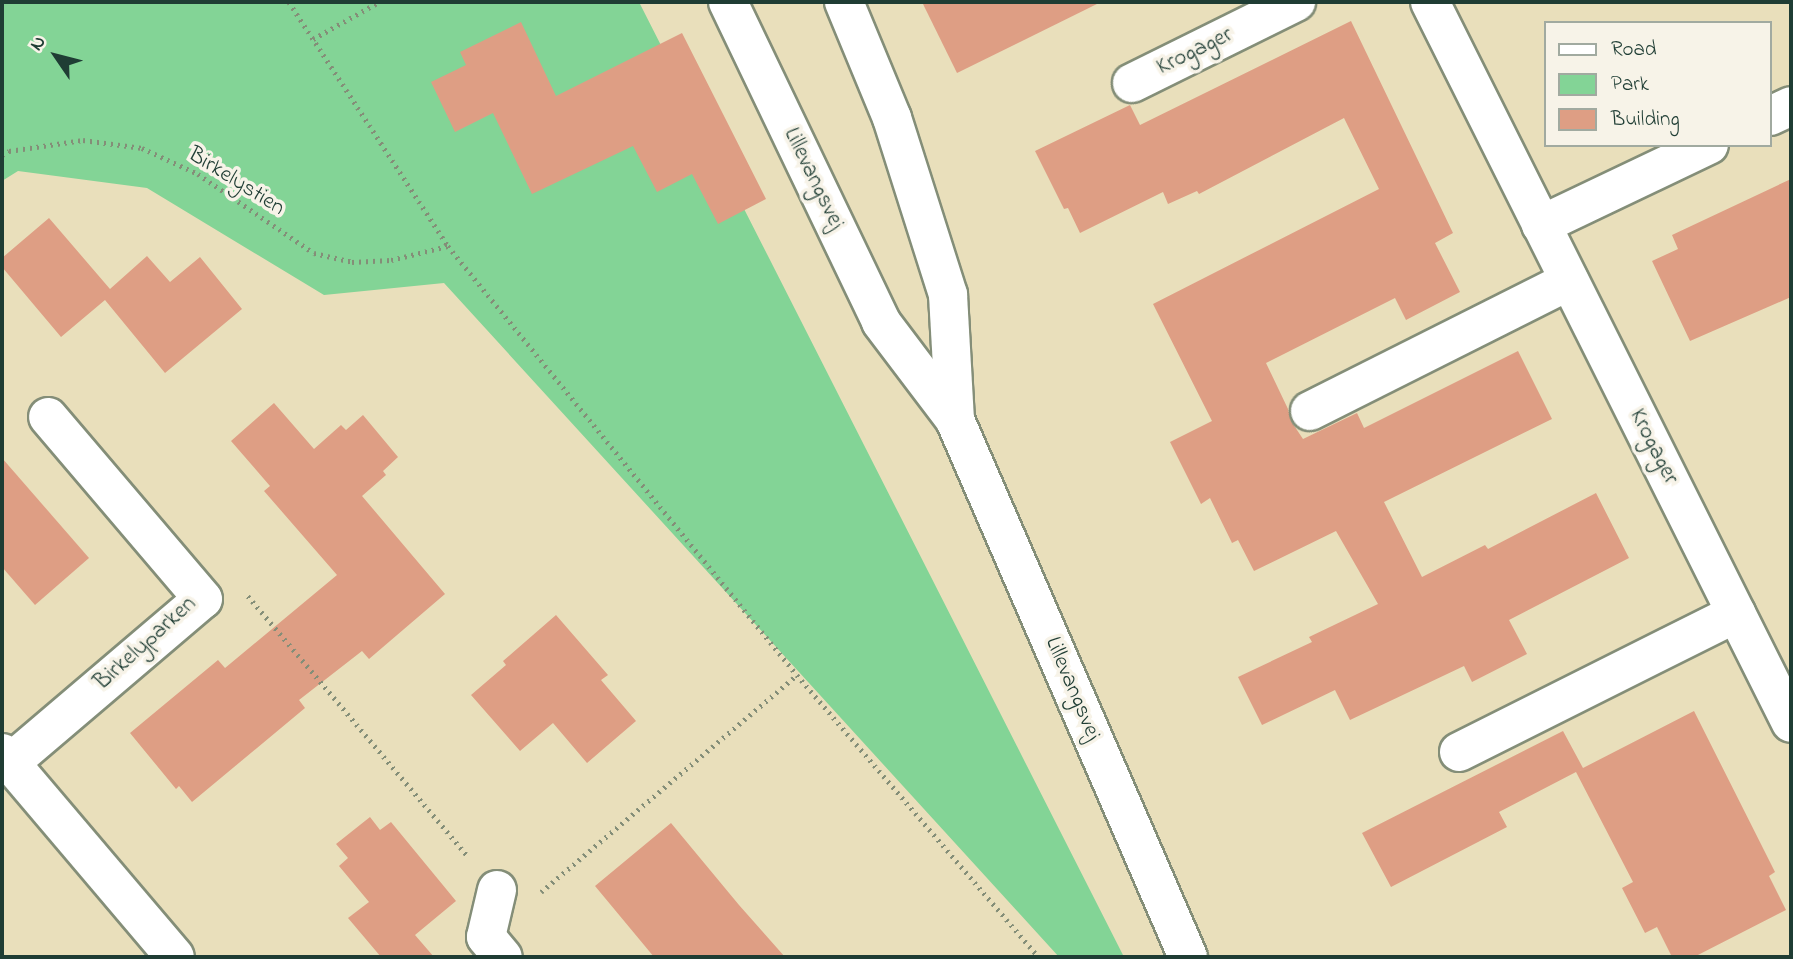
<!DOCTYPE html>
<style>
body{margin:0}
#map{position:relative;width:1793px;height:959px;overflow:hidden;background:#e9dfbb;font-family:"Indie Flower",sans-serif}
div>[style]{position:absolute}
.green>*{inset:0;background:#83d496}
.building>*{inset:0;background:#de9e84}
.path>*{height:4.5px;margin-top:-2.25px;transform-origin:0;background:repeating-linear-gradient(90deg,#848e78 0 2px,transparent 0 7px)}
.roads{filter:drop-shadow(2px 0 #848e78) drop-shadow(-2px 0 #848e78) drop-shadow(0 2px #848e78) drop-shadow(0 -2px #848e78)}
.minor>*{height:38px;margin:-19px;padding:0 19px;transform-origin:19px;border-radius:19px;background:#fff}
span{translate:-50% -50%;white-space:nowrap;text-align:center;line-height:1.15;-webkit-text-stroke:7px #f7f3e8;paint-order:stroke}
.street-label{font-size:23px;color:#1f3d34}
.frame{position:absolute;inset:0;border:4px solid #1f3d34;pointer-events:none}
.legend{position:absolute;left:1544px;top:21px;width:228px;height:126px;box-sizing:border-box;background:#f7f3e8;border:2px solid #a1aaa0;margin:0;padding:9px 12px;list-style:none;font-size:21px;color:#1f3d34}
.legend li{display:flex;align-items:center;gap:14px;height:35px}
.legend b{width:35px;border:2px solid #a1aaa0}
.north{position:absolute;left:21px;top:21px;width:70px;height:70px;-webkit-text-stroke:5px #f7f3e8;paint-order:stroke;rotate:305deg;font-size:19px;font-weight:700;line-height:28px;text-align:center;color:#1f3d34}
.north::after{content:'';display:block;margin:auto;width:24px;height:32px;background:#1f3d34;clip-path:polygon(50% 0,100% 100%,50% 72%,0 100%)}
</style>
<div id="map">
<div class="green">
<div style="clip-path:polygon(2px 2px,639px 2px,1124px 957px,1059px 957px,444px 283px,324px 295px,147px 188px,18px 171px,2px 181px)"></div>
</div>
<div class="building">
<div style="clip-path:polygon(922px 2px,1101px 2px,957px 73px)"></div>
<div style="clip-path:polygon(1351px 21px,1453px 233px,1435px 243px,1460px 292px,1406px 320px,1395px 298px,1266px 363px,1288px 409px,1291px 421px,1303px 439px,1357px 413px,1364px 428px,1518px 351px,1552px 419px,1384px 502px,1422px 577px,1485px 545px,1488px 549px,1596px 493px,1629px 558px,1509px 620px,1527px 654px,1472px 682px,1464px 666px,1350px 720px,1335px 690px,1262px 725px,1238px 677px,1312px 642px,1309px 637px,1378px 604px,1336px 531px,1254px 571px,1238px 540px,1232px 543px,1210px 498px,1201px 504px,1170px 442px,1212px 421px,1153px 304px,1379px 189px,1344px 118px,1199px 194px,1197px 191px,1168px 204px,1163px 192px,1080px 233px,1068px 208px,1064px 209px,1035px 151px,1130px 105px,1140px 125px)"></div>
<div style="clip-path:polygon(521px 22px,556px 96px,682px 33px,766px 199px,718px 224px,692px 174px,657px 192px,633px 146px,532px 194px,493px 113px,455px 132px,431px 82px,466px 65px,460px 52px)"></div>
<div style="clip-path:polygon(1791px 179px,1791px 297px,1690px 341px,1652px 261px,1678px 249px,1672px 235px)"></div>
<div style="clip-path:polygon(49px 218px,110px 289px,147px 256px,170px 282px,200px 257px,242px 309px,165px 373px,105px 300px,61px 337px,2px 267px,2px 258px)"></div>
<div style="clip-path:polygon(274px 403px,314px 449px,341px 425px,346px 430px,363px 415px,398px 457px,383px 471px,386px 475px,362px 496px,445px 594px,369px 659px,362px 651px,299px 700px,305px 708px,192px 802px,179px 786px,176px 789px,130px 733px,218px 660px,225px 668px,337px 575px,264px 491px,270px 486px,231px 441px)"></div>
<div style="clip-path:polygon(2px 458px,89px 558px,35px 605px,2px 567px)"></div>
<div style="clip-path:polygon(556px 615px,608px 675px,601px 680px,636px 721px,587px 763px,553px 723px,520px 751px,471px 695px,506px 665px,503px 661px)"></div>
<div style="clip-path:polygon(1694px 711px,1775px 872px,1769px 876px,1786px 910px,1694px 957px,1672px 957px,1657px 927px,1645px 933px,1622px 888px,1633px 882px,1576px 772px,1499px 812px,1507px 827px,1391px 887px,1362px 833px,1563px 731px,1583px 768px)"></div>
<div style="clip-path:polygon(370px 817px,380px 830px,391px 822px,456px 901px,415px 935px,434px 957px,381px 957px,348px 918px,369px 902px,339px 866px,348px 858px,336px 844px)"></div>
<div style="clip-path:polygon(671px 823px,739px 905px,785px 957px,654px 957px,595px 886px)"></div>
</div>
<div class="path">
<div style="left:289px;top:2px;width:291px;rotate:56.9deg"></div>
<div style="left:448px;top:246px;width:553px;rotate:50.87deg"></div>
<div style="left:797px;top:675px;width:372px;rotate:49.4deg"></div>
<div style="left:313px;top:39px;width:76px;rotate:-29.3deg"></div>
<div style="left:2px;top:155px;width:8px;rotate:-30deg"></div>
<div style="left:9px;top:151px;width:75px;rotate:-8.5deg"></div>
<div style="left:83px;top:140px;width:60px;rotate:7.7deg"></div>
<div style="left:142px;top:148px;width:62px;rotate:24.9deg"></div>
<div style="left:198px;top:174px;width:140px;rotate:34.3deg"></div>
<div style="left:314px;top:253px;width:39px;rotate:13deg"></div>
<div style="left:352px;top:262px;width:39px;rotate:-3deg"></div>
<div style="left:391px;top:260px;width:59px;rotate:-13.8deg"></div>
<div style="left:248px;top:596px;width:341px;rotate:49.8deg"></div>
<div style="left:541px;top:892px;width:336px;rotate:-40.3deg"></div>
</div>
<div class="roads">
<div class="minor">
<div style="left:728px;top:2px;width:355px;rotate:64.4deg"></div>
<div style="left:881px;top:322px;width:123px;rotate:52.9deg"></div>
<div style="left:955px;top:420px;width:585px;rotate:66.54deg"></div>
<div style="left:844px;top:2px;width:126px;rotate:67.5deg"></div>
<div style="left:892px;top:118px;width:186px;rotate:72.4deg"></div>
<div style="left:948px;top:295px;width:125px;rotate:86.8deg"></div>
<div style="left:1430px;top:2px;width:806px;rotate:63.4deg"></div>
<div style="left:1132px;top:83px;width:183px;rotate:-26.3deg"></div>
<div style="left:1770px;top:116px;width:23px;rotate:-25deg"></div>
<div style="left:1541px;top:225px;width:186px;rotate:-25.5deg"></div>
<div style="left:1310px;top:411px;width:290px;rotate:-26.7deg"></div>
<div style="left:1459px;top:752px;width:310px;rotate:-26.6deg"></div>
<div style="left:2px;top:753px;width:267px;rotate:49.7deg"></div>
<div style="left:10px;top:763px;width:253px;rotate:-40.4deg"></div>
<div style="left:203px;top:599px;width:239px;rotate:-130.4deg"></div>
<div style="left:497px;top:890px;width:48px;rotate:103.2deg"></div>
<div style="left:486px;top:937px;width:26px;rotate:50deg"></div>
</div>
</div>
<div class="street-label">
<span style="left:1195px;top:52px;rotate:-26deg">Krogager</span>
<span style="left:813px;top:179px;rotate:64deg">Lillevangsvej</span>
<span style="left:236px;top:182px;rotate:32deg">Birkelystien</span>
<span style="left:1653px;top:447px;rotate:63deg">Krogager</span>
<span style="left:146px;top:644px;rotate:-42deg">Birkelyparken</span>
<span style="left:1072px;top:689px;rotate:67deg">Lillevangsvej</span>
</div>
<div class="frame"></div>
<ul class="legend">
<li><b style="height:9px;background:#fff"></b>Road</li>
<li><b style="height:19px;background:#83d496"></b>Park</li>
<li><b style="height:19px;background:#de9e84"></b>Building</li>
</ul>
<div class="north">N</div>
</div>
